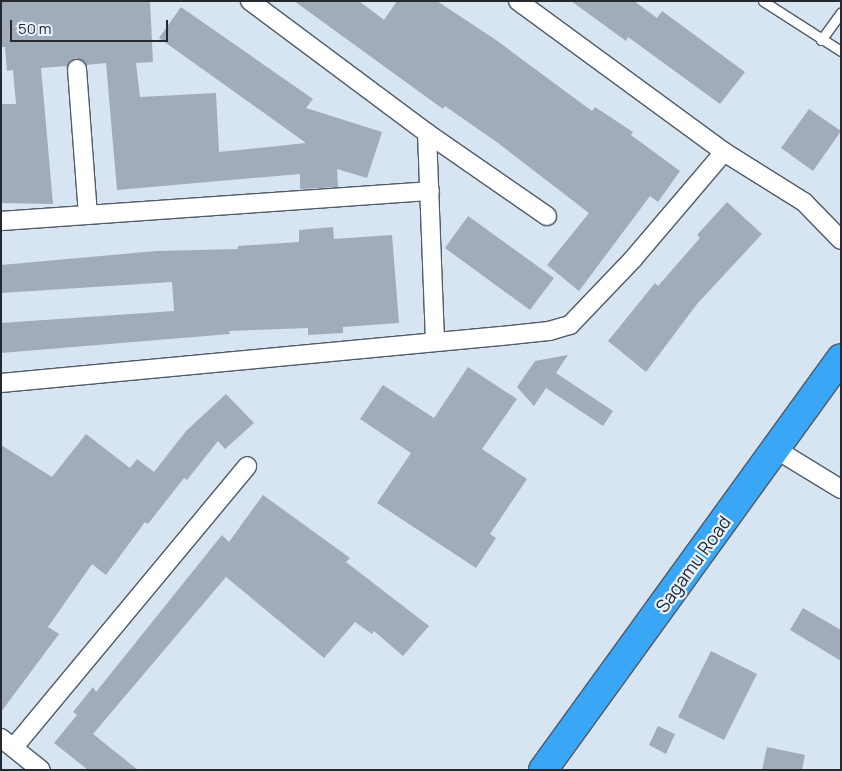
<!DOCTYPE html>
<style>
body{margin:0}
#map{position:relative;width:842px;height:771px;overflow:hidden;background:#d7e4f2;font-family:Manrope,sans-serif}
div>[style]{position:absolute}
.building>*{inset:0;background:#a0acb9}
.roads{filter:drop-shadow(1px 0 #505b67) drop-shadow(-1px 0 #505b67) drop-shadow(0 1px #505b67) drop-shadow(0 -1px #505b67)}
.service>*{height:9px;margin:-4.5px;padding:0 4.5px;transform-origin:4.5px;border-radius:4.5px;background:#fff}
.minor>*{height:18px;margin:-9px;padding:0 9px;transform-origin:9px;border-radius:9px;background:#fff}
.trunk>*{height:28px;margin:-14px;padding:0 14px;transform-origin:14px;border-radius:14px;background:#3aa6f6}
span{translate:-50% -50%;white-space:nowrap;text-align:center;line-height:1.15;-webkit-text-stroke:4.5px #e7f1fd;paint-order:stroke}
.street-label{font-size:18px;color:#262a30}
.frame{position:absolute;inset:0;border:2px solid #262a30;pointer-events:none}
.scale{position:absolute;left:10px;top:20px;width:158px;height:22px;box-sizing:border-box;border:2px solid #262a30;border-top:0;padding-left:6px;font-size:15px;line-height:18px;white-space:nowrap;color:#262a30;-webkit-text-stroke:4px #e7f1fd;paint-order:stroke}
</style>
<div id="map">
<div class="building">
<div style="clip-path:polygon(1px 1px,150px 1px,153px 62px,136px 63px,140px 97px,216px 93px,219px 152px,306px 143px,159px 38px,181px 7px,313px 99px,306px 108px,382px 132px,367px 178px,337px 169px,338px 187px,300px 189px,300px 174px,117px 190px,106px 63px,86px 65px,76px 58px,67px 66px,41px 68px,53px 204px,1px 203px,1px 104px,16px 104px,13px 70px,7px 71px,5px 47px,1px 47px)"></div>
<div style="clip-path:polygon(294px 1px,359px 1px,384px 20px,397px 1px,437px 1px,496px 40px,592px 111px,595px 107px,633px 132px,631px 135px,680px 171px,658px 202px,650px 196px,579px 291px,547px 265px,589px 213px,498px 143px,445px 106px,443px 109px)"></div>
<div style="clip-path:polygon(571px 1px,634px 1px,657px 18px,662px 11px,745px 72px,720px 104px,628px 37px,626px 41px)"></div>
<div style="clip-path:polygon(809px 109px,841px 131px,813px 171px,781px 148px)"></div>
<div style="clip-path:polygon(727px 202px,762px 234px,697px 304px,646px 372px,608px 341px,655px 283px,658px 286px,700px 238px,697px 235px)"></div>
<div style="clip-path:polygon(468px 216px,554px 278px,530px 310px,445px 248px)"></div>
<div style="clip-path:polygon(333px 227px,334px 239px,392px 235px,399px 323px,343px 327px,343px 333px,308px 335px,308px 328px,229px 331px,230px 334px,1px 353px,1px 323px,174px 311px,172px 282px,1px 293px,1px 265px,156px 251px,238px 249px,238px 246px,299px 242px,299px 230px)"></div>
<div style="clip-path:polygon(568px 355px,556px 373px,613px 411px,603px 426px,546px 388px,534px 406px,517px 387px,535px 361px)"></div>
<div style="clip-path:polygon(468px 367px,517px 399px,482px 449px,527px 479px,490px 534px,496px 538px,476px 568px,377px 503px,411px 453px,360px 419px,383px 385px,434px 418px)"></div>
<div style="clip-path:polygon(226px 394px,254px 423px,225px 449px,218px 441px,187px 480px,184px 478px,148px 524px,145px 522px,106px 575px,92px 564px,48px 627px,59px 634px,1px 712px,1px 445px,52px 477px,86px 434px,130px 468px,137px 459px,154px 472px,186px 431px)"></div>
<div style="clip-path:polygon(263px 495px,350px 558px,346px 562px,429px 626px,403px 656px,374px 631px,372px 634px,355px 622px,324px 658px,226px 577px,93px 734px,138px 770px,88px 770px,54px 743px,77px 715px,73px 712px,93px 687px,96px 692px,222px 535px,229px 542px)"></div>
<div style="clip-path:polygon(803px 608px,841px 630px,841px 661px,790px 630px)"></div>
<div style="clip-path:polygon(711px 651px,757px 674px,724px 740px,678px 717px)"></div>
<div style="clip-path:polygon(658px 726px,675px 734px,666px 754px,649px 745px)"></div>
<div style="clip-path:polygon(767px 747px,805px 755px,802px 770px,762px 770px)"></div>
</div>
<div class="roads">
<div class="service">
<div style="left:763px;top:1px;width:93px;rotate:32.7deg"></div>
<div style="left:821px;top:40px;width:34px;rotate:-54deg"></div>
</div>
<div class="minor">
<div style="left:250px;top:1px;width:221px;rotate:36.7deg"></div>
<div style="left:427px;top:133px;width:208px;rotate:87.8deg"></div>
<div style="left:518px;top:1px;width:255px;rotate:36.2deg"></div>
<div style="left:724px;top:152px;width:94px;rotate:32deg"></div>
<div style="left:804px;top:202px;width:53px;rotate:45.8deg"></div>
<div style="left:77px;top:69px;width:146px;rotate:85.7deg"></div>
<div style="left:427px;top:133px;width:146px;rotate:34.7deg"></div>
<div style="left:1px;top:221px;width:430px;rotate:-4deg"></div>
<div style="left:1px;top:383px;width:502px;rotate:-5.37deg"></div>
<div style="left:501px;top:336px;width:48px;rotate:-5.9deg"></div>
<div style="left:549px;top:331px;width:22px;rotate:-16deg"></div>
<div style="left:570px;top:325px;width:91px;rotate:-46.3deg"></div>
<div style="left:633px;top:259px;width:140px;rotate:-49.6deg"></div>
<div style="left:777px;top:450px;width:75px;rotate:31.4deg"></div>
<div style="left:1px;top:738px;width:51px;rotate:38.7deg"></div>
<div style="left:14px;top:747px;width:365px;rotate:-50.3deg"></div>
</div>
<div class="trunk">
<div style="left:543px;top:770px;width:508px;rotate:-54.12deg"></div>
</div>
</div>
<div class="street-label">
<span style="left:693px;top:564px;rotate:-54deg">Sagamu Road</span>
</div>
<div class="frame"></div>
<div class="scale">50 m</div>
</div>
